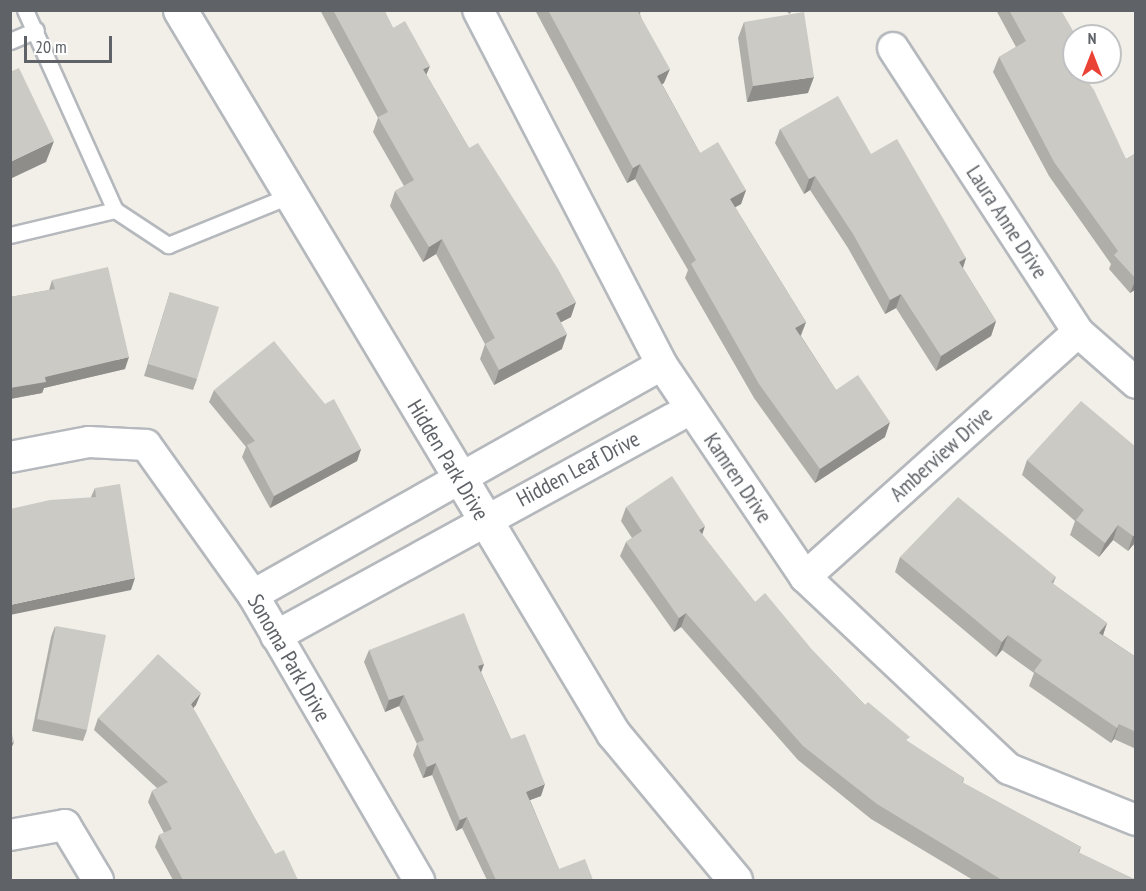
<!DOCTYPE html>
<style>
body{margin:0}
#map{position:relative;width:1146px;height:891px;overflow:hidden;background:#f1efe8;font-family:"PT Sans Narrow",sans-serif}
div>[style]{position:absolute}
.roads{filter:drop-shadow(2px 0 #b5b8bc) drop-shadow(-2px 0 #b5b8bc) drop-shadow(0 2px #b5b8bc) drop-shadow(0 -2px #b5b8bc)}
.lane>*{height:15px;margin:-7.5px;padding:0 7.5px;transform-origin:7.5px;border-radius:7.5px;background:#fff}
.street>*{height:30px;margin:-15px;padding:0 15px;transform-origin:15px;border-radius:15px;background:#fff}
.secondary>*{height:33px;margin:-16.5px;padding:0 16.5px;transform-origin:16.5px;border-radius:16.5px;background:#fff}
.wall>*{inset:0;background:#afaea9}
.shaded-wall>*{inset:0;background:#8f8d8a}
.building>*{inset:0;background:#cccac5}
span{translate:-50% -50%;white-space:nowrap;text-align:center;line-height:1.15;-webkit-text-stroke:5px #fff;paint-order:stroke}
.street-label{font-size:22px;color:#5f6368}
.frame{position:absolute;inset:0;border:12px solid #5f6368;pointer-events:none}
.north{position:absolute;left:1062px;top:24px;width:60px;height:60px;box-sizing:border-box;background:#fff;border:2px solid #bfc1c3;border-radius:50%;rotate:0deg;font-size:16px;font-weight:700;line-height:24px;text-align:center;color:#5f6368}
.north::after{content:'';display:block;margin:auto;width:21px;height:27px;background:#ea4335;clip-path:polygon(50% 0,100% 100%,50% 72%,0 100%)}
.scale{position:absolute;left:24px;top:36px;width:88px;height:27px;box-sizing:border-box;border:3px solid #5f6368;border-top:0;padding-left:8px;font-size:18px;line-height:21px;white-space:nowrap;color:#5f6368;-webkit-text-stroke:4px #fff;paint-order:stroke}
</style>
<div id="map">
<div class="roads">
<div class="lane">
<div style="left:25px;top:10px;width:219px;rotate:65.8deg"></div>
<div style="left:10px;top:41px;width:28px;rotate:-23deg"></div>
<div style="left:10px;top:235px;width:108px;rotate:-13.4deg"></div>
<div style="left:115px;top:210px;width:64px;rotate:33.4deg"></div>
<div style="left:168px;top:245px;width:133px;rotate:-22.1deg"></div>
</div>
<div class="street">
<div style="left:478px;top:10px;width:400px;rotate:62.6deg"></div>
<div style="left:662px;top:365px;width:256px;rotate:56deg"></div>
<div style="left:805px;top:577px;width:280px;rotate:43.3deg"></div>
<div style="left:1009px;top:769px;width:137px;rotate:21.9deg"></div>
<div style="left:893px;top:48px;width:339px;rotate:56.9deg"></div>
<div style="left:1078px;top:332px;width:77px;rotate:41.3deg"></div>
<div style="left:10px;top:457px;width:80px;rotate:-10.8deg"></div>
<div style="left:89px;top:442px;width:57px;rotate:3deg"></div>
<div style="left:146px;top:445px;width:184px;rotate:54.5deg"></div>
<div style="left:253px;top:595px;width:330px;rotate:59.8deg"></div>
<div style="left:805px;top:577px;width:367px;rotate:-41.9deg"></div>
<div style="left:253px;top:595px;width:469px;rotate:-29.4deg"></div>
<div style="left:276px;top:636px;width:473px;rotate:-28.7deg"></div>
<div style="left:10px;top:835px;width:56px;rotate:-10.3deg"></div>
<div style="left:65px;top:825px;width:64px;rotate:59deg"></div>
</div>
<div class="secondary">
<div style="left:180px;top:10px;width:843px;rotate:59.08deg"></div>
<div style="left:613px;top:733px;width:191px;rotate:50.3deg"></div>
</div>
</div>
<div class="wall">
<div style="clip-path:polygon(320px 10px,384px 10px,393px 28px,426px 74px,469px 148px,571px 317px,561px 322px,562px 349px,494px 385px,480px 359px,485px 344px,436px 254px,423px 262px,390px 206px,395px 191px,404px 186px,373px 132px,378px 118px)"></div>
<div style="clip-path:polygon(535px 10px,641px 10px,640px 14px,664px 83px,662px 84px,700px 153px,746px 190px,741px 204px,735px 207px,806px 322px,801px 336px,836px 390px,885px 437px,815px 483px,754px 398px,685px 278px,688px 270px,635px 179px,627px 183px)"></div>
<div style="clip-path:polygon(784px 10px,792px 10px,790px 14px)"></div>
<div style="clip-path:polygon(996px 10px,1061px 10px,1074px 72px,1126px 159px,1136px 153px,1136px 289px,1130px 293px,1109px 269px,1111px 264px,1049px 176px,993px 72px,999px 57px,1016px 47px)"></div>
<div style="clip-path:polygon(744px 22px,808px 93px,747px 102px,738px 38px)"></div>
<div style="clip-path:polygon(780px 129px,871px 154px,966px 258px,963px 268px,996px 321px,991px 336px,936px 371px,896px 308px,885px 314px,848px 248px,810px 190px,804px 194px,775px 143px)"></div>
<div style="clip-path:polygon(52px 280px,125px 369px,44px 388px,42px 393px,10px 399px,10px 297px,49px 290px)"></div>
<div style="clip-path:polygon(170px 292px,197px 379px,193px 390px,144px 376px)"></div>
<div style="clip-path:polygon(214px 390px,361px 449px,357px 461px,270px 508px,242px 457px,246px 447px,209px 402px)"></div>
<div style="clip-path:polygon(1136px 447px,1136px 546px,1133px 545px,1128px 551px,1113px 540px,1099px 557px,1070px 535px,1075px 521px,1022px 475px,1027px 460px)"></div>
<div style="clip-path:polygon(95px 488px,131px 590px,91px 497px)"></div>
<div style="clip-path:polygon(626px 507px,702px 535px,755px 602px,814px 652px,865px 705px,908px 742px,964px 778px,963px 783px,1081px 847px,1079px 853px,1136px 880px,973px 880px,871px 819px,798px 760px,681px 627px,674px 632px,620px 556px,626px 542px,632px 538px,621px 521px)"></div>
<div style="clip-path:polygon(900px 557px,1056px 577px,1053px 584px,1107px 623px,1103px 635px,1136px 657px,1136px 749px,1114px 739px,1111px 743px,1029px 686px,1034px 673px,1002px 650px,996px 657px,895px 572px)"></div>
<div style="clip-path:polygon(55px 626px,87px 730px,83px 741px,32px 731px,51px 637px)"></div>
<div style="clip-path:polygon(369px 650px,484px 664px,481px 672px,511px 739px,541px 796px,530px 800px,559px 869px,593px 880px,487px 880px,462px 828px,456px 831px,432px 775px,423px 778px,413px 755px,417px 744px,399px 706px,385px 712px,364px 662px)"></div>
<div style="clip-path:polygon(196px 705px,193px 708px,275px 854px,298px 880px,173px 880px,155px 847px,159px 835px,164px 833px,148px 802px,152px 791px,157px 788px,94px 730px,98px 718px)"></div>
</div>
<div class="shaded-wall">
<div style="clip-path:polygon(1074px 50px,1074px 62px,1069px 53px)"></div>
<div style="clip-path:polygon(430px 66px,424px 80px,423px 69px)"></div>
<div style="clip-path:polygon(670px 69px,664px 83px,652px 90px,657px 76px)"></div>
<div style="clip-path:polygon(814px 77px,808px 93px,747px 102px,753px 86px)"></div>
<div style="clip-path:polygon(54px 141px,46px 162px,10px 179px,10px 162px)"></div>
<div style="clip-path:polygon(640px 164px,635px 179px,627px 183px,633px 168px)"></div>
<div style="clip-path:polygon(815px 176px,810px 190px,804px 194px,809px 179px)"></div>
<div style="clip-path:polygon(746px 190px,741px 204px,725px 213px,730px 199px)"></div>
<div style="clip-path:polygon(442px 239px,436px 254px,423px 262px,429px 247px)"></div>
<div style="clip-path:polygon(966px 258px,961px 273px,959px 262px)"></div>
<div style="clip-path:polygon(1136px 279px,1136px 289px,1130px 293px)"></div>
<div style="clip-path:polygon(901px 294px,896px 308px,885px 314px,890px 300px)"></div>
<div style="clip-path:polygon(576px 302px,571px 317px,550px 328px,556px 313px)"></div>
<div style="clip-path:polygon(996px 321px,991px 336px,936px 371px,941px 356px)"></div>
<div style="clip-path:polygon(806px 322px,800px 336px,795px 328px)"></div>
<div style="clip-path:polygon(567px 334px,562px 349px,494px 385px,499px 370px)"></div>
<div style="clip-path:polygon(129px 357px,125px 369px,44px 388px,42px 393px,10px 399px,10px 388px,45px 377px)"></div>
<div style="clip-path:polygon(890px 422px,885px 437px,815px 483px,820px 469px)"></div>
<div style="clip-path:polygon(361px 449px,357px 461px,270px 508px,274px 496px)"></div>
<div style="clip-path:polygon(1118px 525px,1113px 540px,1099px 557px,1105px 543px)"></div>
<div style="clip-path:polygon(705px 526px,700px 541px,699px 530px)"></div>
<div style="clip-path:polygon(1136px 534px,1136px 538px,1133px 545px,1128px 551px,1133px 536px)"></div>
<div style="clip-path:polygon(135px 578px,131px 590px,10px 615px,10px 605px)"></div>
<div style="clip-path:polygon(686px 613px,681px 627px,674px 632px,679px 618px)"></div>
<div style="clip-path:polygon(1107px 623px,1102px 638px,1099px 633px)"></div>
<div style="clip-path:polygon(1008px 635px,1002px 650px,996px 657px,1002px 642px)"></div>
<div style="clip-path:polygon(484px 664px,480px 675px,478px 666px)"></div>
<div style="clip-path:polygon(201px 693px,196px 705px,187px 715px,191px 704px)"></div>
<div style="clip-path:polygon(404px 695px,399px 706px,385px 712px,389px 700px)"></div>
<div style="clip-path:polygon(1119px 724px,1114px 739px,1111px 743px,1117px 728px)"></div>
<div style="clip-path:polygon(14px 742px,10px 751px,10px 743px)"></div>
<div style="clip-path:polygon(436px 763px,432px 775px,423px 778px,427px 767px)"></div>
<div style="clip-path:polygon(545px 784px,541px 796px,522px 803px,526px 792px)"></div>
<div style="clip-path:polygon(467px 817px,462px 828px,456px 831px,460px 820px)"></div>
</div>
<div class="building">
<div style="clip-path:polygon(333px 10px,384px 10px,393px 28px,405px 21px,430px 66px,423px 69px,469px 148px,478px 143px,558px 269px,576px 302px,556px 313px,567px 334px,499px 370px,485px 344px,495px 338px,442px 239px,429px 247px,395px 191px,414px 180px,378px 117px,388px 112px)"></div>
<div style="clip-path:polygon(548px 10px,637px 10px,670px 69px,657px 76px,700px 153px,718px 142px,746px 190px,730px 199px,806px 322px,795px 328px,836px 390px,858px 375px,890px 422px,820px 469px,759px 384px,691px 264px,696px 260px,640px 164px,633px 168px)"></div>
<div style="clip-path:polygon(1009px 10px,1061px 10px,1076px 36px,1074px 36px,1074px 50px,1069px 53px,1074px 61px,1074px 72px,1081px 72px,1094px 90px,1126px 159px,1136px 153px,1136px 279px,1114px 255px,1118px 251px,1054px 162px,999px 57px,1026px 41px)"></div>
<div style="clip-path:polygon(804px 12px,814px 77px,753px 86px,744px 22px)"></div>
<div style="clip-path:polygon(19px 68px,54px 141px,10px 162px,10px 72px)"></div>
<div style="clip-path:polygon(838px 96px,871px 154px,897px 139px,966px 258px,959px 262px,996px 321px,941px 356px,901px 294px,890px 300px,853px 234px,815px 176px,809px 179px,780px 129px)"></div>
<div style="clip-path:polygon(108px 267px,129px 357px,45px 377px,46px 382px,10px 388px,10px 297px,55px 289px,52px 280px)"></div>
<div style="clip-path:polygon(170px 292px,219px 307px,197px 379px,148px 364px)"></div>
<div style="clip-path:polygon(274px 341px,325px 404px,334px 399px,361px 449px,274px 496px,247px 445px,255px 441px,214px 390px)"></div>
<div style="clip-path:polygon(1081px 401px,1136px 447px,1136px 534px,1133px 536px,1118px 525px,1105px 543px,1076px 520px,1084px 510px,1027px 460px)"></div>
<div style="clip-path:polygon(672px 476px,705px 526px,699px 530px,755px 602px,765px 593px,814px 652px,865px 705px,868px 702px,910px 737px,906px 740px,964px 778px,962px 782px,1081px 847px,1078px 852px,1136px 880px,1002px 880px,877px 804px,803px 746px,686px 613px,679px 618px,626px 542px,642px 531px,626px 507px)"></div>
<div style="clip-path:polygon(120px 484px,135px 578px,10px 605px,10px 509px,50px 500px,96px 497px,95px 488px)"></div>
<div style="clip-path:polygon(958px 497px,1056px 577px,1051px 582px,1107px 623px,1099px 633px,1136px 657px,1136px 732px,1119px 724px,1117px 728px,1034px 671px,1042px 660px,1008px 635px,1002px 642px,900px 557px)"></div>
<div style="clip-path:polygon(464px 613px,484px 664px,478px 666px,511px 739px,525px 734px,545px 784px,526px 792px,559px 869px,585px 859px,593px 880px,496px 880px,467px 817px,460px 820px,436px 763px,427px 767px,417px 743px,424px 740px,404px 695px,389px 700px,369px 650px)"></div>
<div style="clip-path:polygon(56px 626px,106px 635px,87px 730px,37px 719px)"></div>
<div style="clip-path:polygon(158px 654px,201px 693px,191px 704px,275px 854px,284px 850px,298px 880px,183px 880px,159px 835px,172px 829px,152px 791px,168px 782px,98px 718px)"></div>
<div style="clip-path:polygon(10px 726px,14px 742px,10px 743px)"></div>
</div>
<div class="street-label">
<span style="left:1007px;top:222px;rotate:57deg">Laura Anne Drive</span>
<span style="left:941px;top:454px;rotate:-42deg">Amberview Drive</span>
<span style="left:448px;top:460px;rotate:59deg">Hidden Park Drive</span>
<span style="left:578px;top:469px;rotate:-28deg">Hidden Leaf Drive</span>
<span style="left:738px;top:478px;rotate:56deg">Kamren Drive</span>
<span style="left:289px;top:658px;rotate:60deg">Sonoma Park Drive</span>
</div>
<div class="frame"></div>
<div class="north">N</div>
<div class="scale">20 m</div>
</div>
